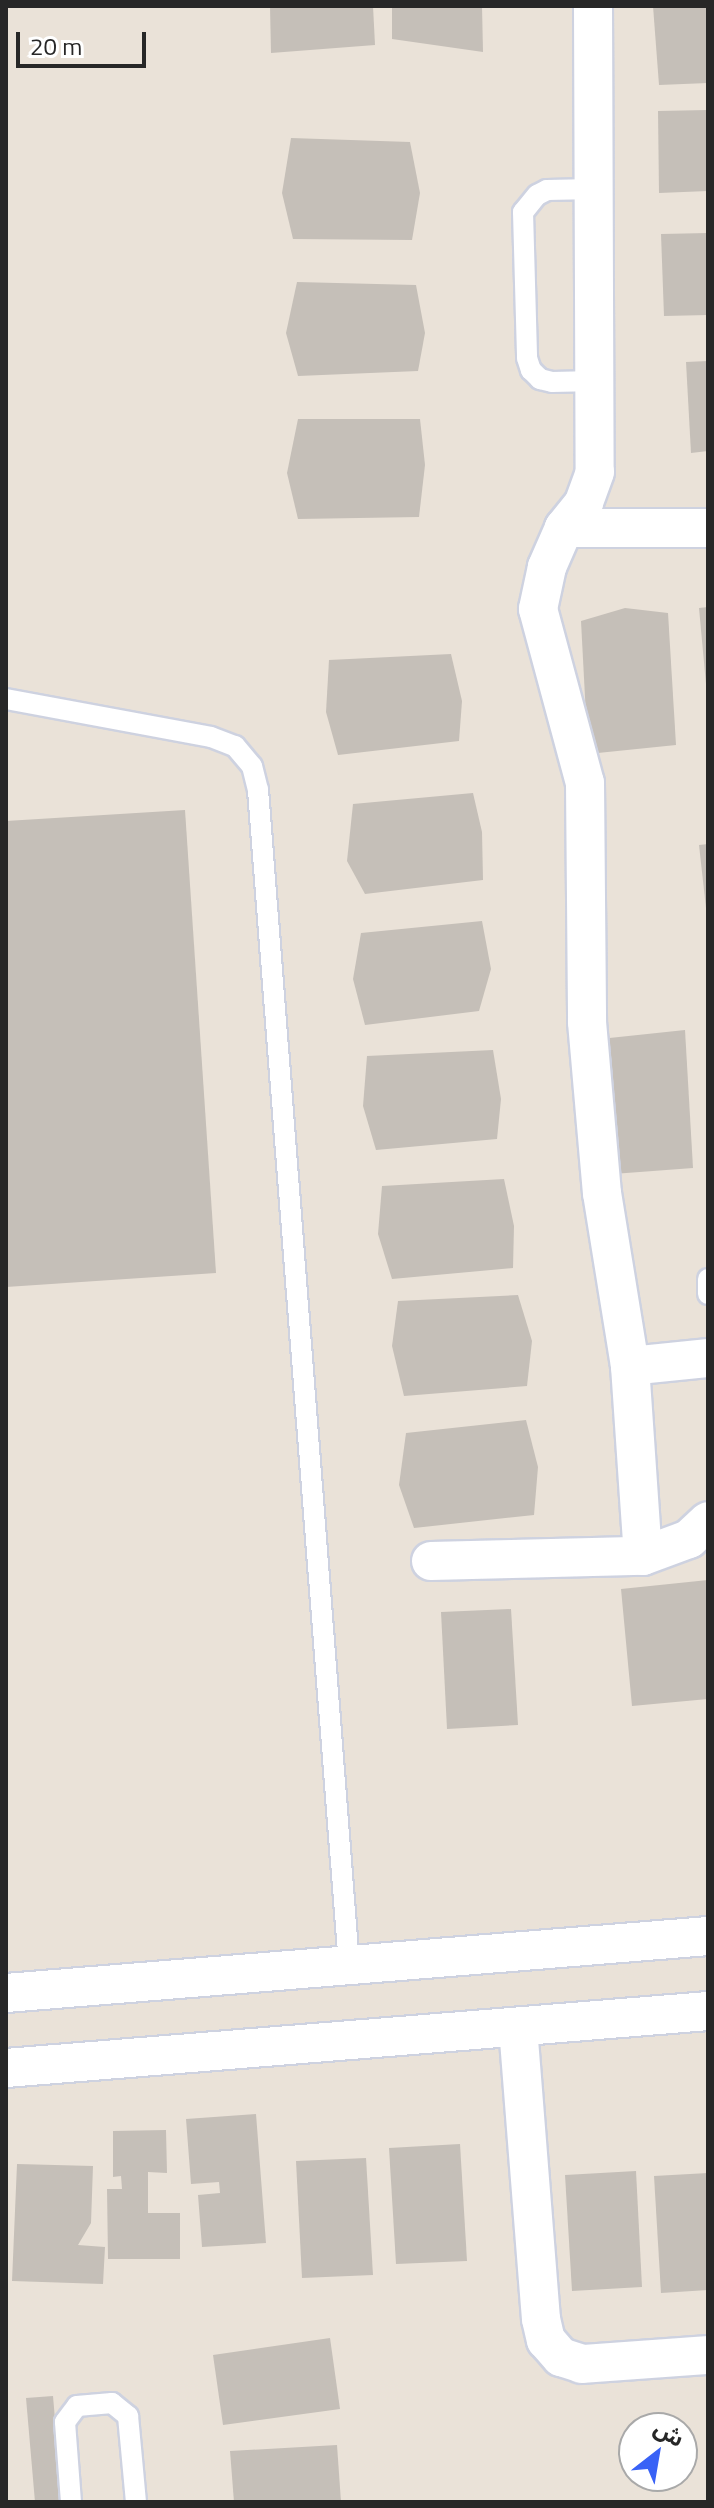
<!DOCTYPE html>
<meta charset="utf-8">
<style>
body{margin:0}
#map{position:relative;width:714px;height:2508px;overflow:hidden;background:#eae2d8;font-family:"Titillium Web","Noto Sans Arabic",sans-serif}
div>[style]{position:absolute}
.building>*{inset:0;background:#c5bfb8}
.roads{filter:drop-shadow(2px 0 #ced2e0) drop-shadow(-2px 0 #ced2e0) drop-shadow(0 2px #ced2e0) drop-shadow(0 -2px #ced2e0)}
.service>*{height:20px;margin:-10px;padding:0 10px;transform-origin:10px;border-radius:10px;background:#fff}
.minor>*{height:38px;margin:-19px;padding:0 19px;transform-origin:19px;border-radius:19px;background:#fff}
span{translate:-50% -50%;white-space:nowrap;text-align:center;line-height:1.15;-webkit-text-stroke:6px #fff;paint-order:stroke}
.frame{position:absolute;inset:0;border:8px solid #272727;pointer-events:none}
.north{position:absolute;left:618px;top:2412px;width:80px;height:80px;box-sizing:border-box;background:#fff;border:2px solid #a9a9a9;border-radius:50%;rotate:31deg;font-size:22px;font-weight:700;line-height:32px;text-align:center;color:#272727}
.north::after{content:'';display:block;margin:auto;width:28px;height:36px;background:#3962f6;clip-path:polygon(50% 0,100% 100%,50% 72%,0 100%)}
.scale{position:absolute;left:16px;top:32px;width:130px;height:36px;box-sizing:border-box;border:4px solid #272727;border-top:0;padding-left:10px;font-size:24px;line-height:28px;white-space:nowrap;color:#272727;-webkit-text-stroke:6px #fff;paint-order:stroke}
</style>
<div id="map">
<div class="building">
<div style="clip-path:polygon(270px 6px,373px 6px,375px 45px,271px 53px)"></div>
<div style="clip-path:polygon(392px 6px,482px 6px,483px 52px,392px 39px)"></div>
<div style="clip-path:polygon(653px 6px,708px 6px,708px 83px,659px 85px)"></div>
<div style="clip-path:polygon(708px 110px,708px 191px,659px 193px,658px 111px)"></div>
<div style="clip-path:polygon(291px 138px,410px 142px,420px 193px,412px 240px,293px 239px,282px 193px)"></div>
<div style="clip-path:polygon(708px 233px,708px 315px,664px 316px,661px 234px)"></div>
<div style="clip-path:polygon(297px 282px,416px 285px,425px 333px,418px 371px,298px 376px,286px 333px)"></div>
<div style="clip-path:polygon(708px 361px,708px 451px,691px 453px,686px 362px)"></div>
<div style="clip-path:polygon(298px 419px,420px 419px,425px 465px,419px 517px,298px 519px,287px 473px)"></div>
<div style="clip-path:polygon(708px 607px,708px 684px,706px 684px,699px 608px)"></div>
<div style="clip-path:polygon(625px 608px,668px 613px,676px 745px,588px 754px,581px 621px)"></div>
<div style="clip-path:polygon(451px 654px,462px 701px,459px 741px,338px 755px,326px 712px,329px 660px)"></div>
<div style="clip-path:polygon(473px 793px,482px 832px,483px 880px,365px 894px,347px 861px,353px 804px)"></div>
<div style="clip-path:polygon(185px 810px,216px 1273px,6px 1287px,6px 821px)"></div>
<div style="clip-path:polygon(708px 844px,708px 908px,706px 908px,699px 845px)"></div>
<div style="clip-path:polygon(482px 921px,491px 969px,479px 1011px,365px 1025px,353px 979px,361px 933px)"></div>
<div style="clip-path:polygon(685px 1030px,693px 1168px,613px 1174px,600px 1039px)"></div>
<div style="clip-path:polygon(493px 1050px,501px 1099px,497px 1139px,376px 1150px,363px 1106px,367px 1056px)"></div>
<div style="clip-path:polygon(504px 1179px,514px 1226px,513px 1268px,392px 1279px,378px 1234px,382px 1186px)"></div>
<div style="clip-path:polygon(518px 1295px,532px 1341px,527px 1386px,404px 1396px,392px 1346px,398px 1301px)"></div>
<div style="clip-path:polygon(526px 1420px,538px 1467px,534px 1515px,414px 1528px,399px 1485px,406px 1433px)"></div>
<div style="clip-path:polygon(708px 1580px,708px 1699px,632px 1706px,621px 1589px)"></div>
<div style="clip-path:polygon(511px 1609px,518px 1725px,447px 1729px,441px 1612px)"></div>
<div style="clip-path:polygon(256px 2114px,266px 2243px,202px 2247px,198px 2195px,220px 2193px,219px 2182px,191px 2184px,186px 2119px)"></div>
<div style="clip-path:polygon(166px 2130px,167px 2173px,148px 2172px,148px 2213px,180px 2213px,180px 2259px,108px 2259px,107px 2189px,122px 2189px,121px 2176px,113px 2177px,113px 2131px)"></div>
<div style="clip-path:polygon(460px 2144px,467px 2261px,396px 2264px,389px 2148px)"></div>
<div style="clip-path:polygon(366px 2158px,373px 2275px,302px 2278px,296px 2161px)"></div>
<div style="clip-path:polygon(17px 2164px,93px 2166px,91px 2223px,78px 2245px,105px 2247px,103px 2284px,12px 2281px)"></div>
<div style="clip-path:polygon(636px 2171px,642px 2287px,572px 2291px,565px 2175px)"></div>
<div style="clip-path:polygon(708px 2173px,708px 2290px,661px 2293px,654px 2176px)"></div>
<div style="clip-path:polygon(330px 2338px,340px 2409px,223px 2425px,213px 2355px)"></div>
<div style="clip-path:polygon(53px 2396px,62px 2502px,35px 2502px,26px 2398px)"></div>
<div style="clip-path:polygon(337px 2445px,341px 2502px,234px 2502px,230px 2451px)"></div>
</div>
<div class="roads">
<div class="service">
<div style="left:595px;top:189px;width:48px;rotate:178.8deg"></div>
<div style="left:547px;top:190px;width:11px;rotate:153deg"></div>
<div style="left:537px;top:195px;width:22px;rotate:129deg"></div>
<div style="left:523px;top:212px;width:146px;rotate:88.4deg"></div>
<div style="left:527px;top:358px;width:13px;rotate:72deg"></div>
<div style="left:531px;top:370px;width:13px;rotate:45deg"></div>
<div style="left:540px;top:379px;width:12px;rotate:14deg"></div>
<div style="left:552px;top:382px;width:44px;rotate:-1.3deg"></div>
<div style="left:6px;top:699px;width:208px;rotate:10.5deg"></div>
<div style="left:211px;top:737px;width:26px;rotate:21deg"></div>
<div style="left:235px;top:746px;width:26px;rotate:50deg"></div>
<div style="left:252px;top:766px;width:25px;rotate:76deg"></div>
<div style="left:258px;top:790px;width:1179px;rotate:85.57deg"></div>
<div style="left:708px;top:1279px;width:15px;rotate:90deg"></div>
<div style="left:71px;top:2502px;width:80px;rotate:-94.3deg"></div>
<div style="left:65px;top:2422px;width:20px;rotate:-53deg"></div>
<div style="left:77px;top:2406px;width:35px;rotate:-5deg"></div>
<div style="left:112px;top:2403px;width:21px;rotate:39deg"></div>
<div style="left:128px;top:2416px;width:86px;rotate:84.7deg"></div>
</div>
<div class="minor">
<div style="left:593px;top:6px;width:466px;rotate:89.8deg"></div>
<div style="left:595px;top:472px;width:33px;rotate:110deg"></div>
<div style="left:584px;top:503px;width:32px;rotate:129deg"></div>
<div style="left:564px;top:528px;width:43px;rotate:113.6deg"></div>
<div style="left:547px;top:567px;width:43px;rotate:102.1deg"></div>
<div style="left:538px;top:609px;width:180px;rotate:74.9deg"></div>
<div style="left:585px;top:783px;width:239px;rotate:89.5deg"></div>
<div style="left:587px;top:1022px;width:172px;rotate:85deg"></div>
<div style="left:602px;top:1193px;width:175px;rotate:80.8deg"></div>
<div style="left:630px;top:1366px;width:190px;rotate:86.1deg"></div>
<div style="left:564px;top:528px;width:144px"></div>
<div style="left:630px;top:1366px;width:78px;rotate:-5.9deg"></div>
<div style="left:431px;top:1561px;width:212px;rotate:-1.4deg"></div>
<div style="left:643px;top:1556px;width:49px;rotate:-20.3deg"></div>
<div style="left:689px;top:1539px;width:26px;rotate:-43deg"></div>
<div style="left:6px;top:1993px;width:704px;rotate:-4.64deg"></div>
<div style="left:518px;top:2027px;width:293px;rotate:85.5deg"></div>
<div style="left:541px;top:2319px;width:22px;rotate:77deg"></div>
<div style="left:546px;top:2340px;width:23px;rotate:49deg"></div>
<div style="left:561px;top:2357px;width:22px;rotate:18deg"></div>
<div style="left:582px;top:2364px;width:126px;rotate:-4.1deg"></div>
<div style="left:6px;top:2068px;width:704px;rotate:-4.64deg"></div>
</div>
</div>
<div class="frame"></div>
<div class="north">ش</div>
<div class="scale">20 m</div>
</div>
